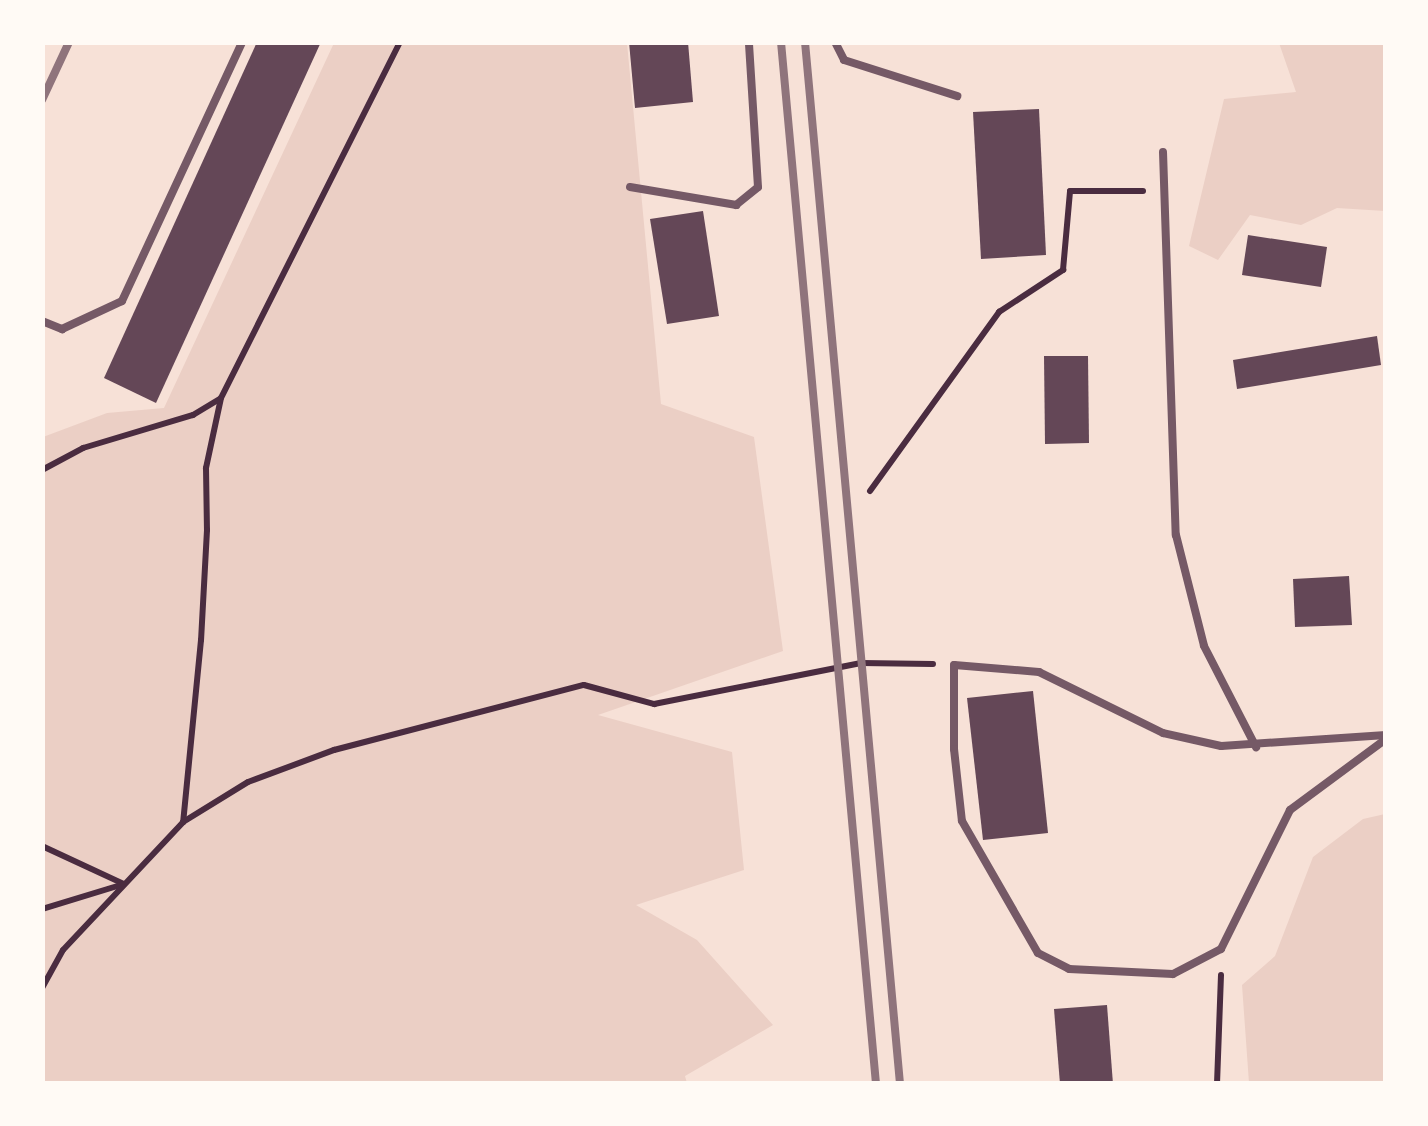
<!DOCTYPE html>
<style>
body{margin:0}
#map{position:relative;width:1428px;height:1126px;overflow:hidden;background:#f7e1d7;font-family:"Source Serif 4",serif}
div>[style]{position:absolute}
.green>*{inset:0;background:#ebcfc5}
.building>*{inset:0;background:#644757}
.path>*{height:6px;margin:-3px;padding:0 3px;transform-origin:3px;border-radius:3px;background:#4a2c40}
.service>*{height:8px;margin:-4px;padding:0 4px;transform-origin:4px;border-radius:4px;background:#755966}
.rail>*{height:8px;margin:-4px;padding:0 4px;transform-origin:4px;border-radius:4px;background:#8f747c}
span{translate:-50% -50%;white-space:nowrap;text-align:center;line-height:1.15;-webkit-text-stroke:9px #fffaf5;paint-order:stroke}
.frame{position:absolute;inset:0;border:45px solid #fffaf5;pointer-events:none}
</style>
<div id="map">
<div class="green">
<div style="clip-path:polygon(334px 43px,627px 43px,661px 404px,754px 437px,783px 651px,598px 715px,732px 752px,744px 870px,636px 905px,697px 940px,773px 1025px,685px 1076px,687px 1083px,43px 1084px,43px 437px,107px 413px,164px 408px)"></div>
<div style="clip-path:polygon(1279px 43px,1385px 43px,1385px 211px,1337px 208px,1301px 225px,1250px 215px,1218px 260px,1189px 246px,1224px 99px,1296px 92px)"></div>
<div style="clip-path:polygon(1385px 814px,1385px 1083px,1249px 1083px,1242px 985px,1275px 956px,1313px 857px,1363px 819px)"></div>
</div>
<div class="building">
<div style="clip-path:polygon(257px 42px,321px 42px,156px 403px,104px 378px)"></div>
<div style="clip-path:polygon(629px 42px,688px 42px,693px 102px,635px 108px)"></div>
<div style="clip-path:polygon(1039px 109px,1046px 255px,981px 259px,973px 112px)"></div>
<div style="clip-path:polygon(703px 211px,719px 316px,667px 324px,650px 219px)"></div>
<div style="clip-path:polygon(1248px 235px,1327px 247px,1321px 287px,1242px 275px)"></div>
<div style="clip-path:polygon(1377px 336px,1381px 365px,1237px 389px,1233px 360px)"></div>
<div style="clip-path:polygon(1044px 356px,1088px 356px,1089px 443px,1045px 444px)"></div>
<div style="clip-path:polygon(1349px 576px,1352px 625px,1295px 627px,1293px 579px)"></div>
<div style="clip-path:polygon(1033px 691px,1048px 833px,983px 840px,967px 698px)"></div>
<div style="clip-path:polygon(1107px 1005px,1113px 1084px,1060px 1084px,1054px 1009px)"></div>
</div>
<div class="path">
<div style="left:400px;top:42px;width:398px;rotate:116.7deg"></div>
<div style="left:221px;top:398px;width:72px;rotate:102.1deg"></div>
<div style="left:206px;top:468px;width:62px;rotate:89.1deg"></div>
<div style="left:207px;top:530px;width:110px;rotate:93.1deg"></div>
<div style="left:201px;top:640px;width:183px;rotate:95.6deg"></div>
<div style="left:183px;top:822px;width:76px;rotate:-31.6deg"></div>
<div style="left:248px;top:782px;width:92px;rotate:-20.4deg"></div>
<div style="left:334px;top:750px;width:258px;rotate:-14.6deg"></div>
<div style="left:584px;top:685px;width:73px;rotate:15.2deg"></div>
<div style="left:654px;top:704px;width:211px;rotate:-11.2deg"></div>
<div style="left:861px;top:663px;width:72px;rotate:0.8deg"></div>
<div style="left:42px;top:470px;width:47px;rotate:-28.2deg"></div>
<div style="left:83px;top:448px;width:115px;rotate:-16.7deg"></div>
<div style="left:193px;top:415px;width:31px;rotate:-31deg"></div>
<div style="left:870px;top:491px;width:221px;rotate:-54.2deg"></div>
<div style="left:999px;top:312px;width:77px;rotate:-33.3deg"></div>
<div style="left:1063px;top:270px;width:79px;rotate:-84.9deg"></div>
<div style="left:1070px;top:191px;width:73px"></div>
<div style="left:42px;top:846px;width:90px;rotate:24.9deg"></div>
<div style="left:124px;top:884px;width:86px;rotate:163deg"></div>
<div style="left:42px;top:988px;width:43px;rotate:-61.1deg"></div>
<div style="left:63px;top:950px;width:175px;rotate:-46.8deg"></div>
<div style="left:1217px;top:1084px;width:109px;rotate:-87.9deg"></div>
</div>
<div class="service">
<div style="left:835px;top:42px;width:20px;rotate:63deg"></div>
<div style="left:844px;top:60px;width:119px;rotate:17.7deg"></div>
<div style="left:1163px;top:152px;width:383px;rotate:88.1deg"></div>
<div style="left:1176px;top:535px;width:114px;rotate:75.8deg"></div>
<div style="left:1204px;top:646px;width:114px;rotate:62.8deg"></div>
<div style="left:630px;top:187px;width:108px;rotate:9.6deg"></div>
<div style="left:736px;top:205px;width:28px;rotate:-39deg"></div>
<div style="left:758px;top:187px;width:145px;rotate:-93.6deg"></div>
<div style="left:42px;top:321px;width:22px;rotate:22deg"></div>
<div style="left:62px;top:329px;width:66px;rotate:-25deg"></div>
<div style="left:122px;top:301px;width:285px;rotate:-65.1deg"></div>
<div style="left:1386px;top:735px;width:165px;rotate:176.2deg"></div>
<div style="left:1221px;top:746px;width:59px;rotate:-167.4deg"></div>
<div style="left:1163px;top:733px;width:138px;rotate:-153.8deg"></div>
<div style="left:1039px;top:672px;width:85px;rotate:-175.3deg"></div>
<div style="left:954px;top:665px;width:84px;rotate:90deg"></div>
<div style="left:954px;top:749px;width:72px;rotate:83.7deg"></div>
<div style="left:962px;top:821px;width:152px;rotate:60.1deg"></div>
<div style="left:1038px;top:953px;width:35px;rotate:27deg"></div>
<div style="left:1069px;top:969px;width:104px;rotate:2.8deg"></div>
<div style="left:1173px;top:974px;width:54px;rotate:-27.5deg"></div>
<div style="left:1221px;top:949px;width:155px;rotate:-63.6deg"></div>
<div style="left:1290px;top:810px;width:119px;rotate:-36.5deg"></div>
</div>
<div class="rail">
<div style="left:781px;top:42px;width:1046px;rotate:84.79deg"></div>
<div style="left:805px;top:42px;width:1046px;rotate:84.79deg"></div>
<div style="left:42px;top:100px;width:64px;rotate:-65deg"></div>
</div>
<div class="frame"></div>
</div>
